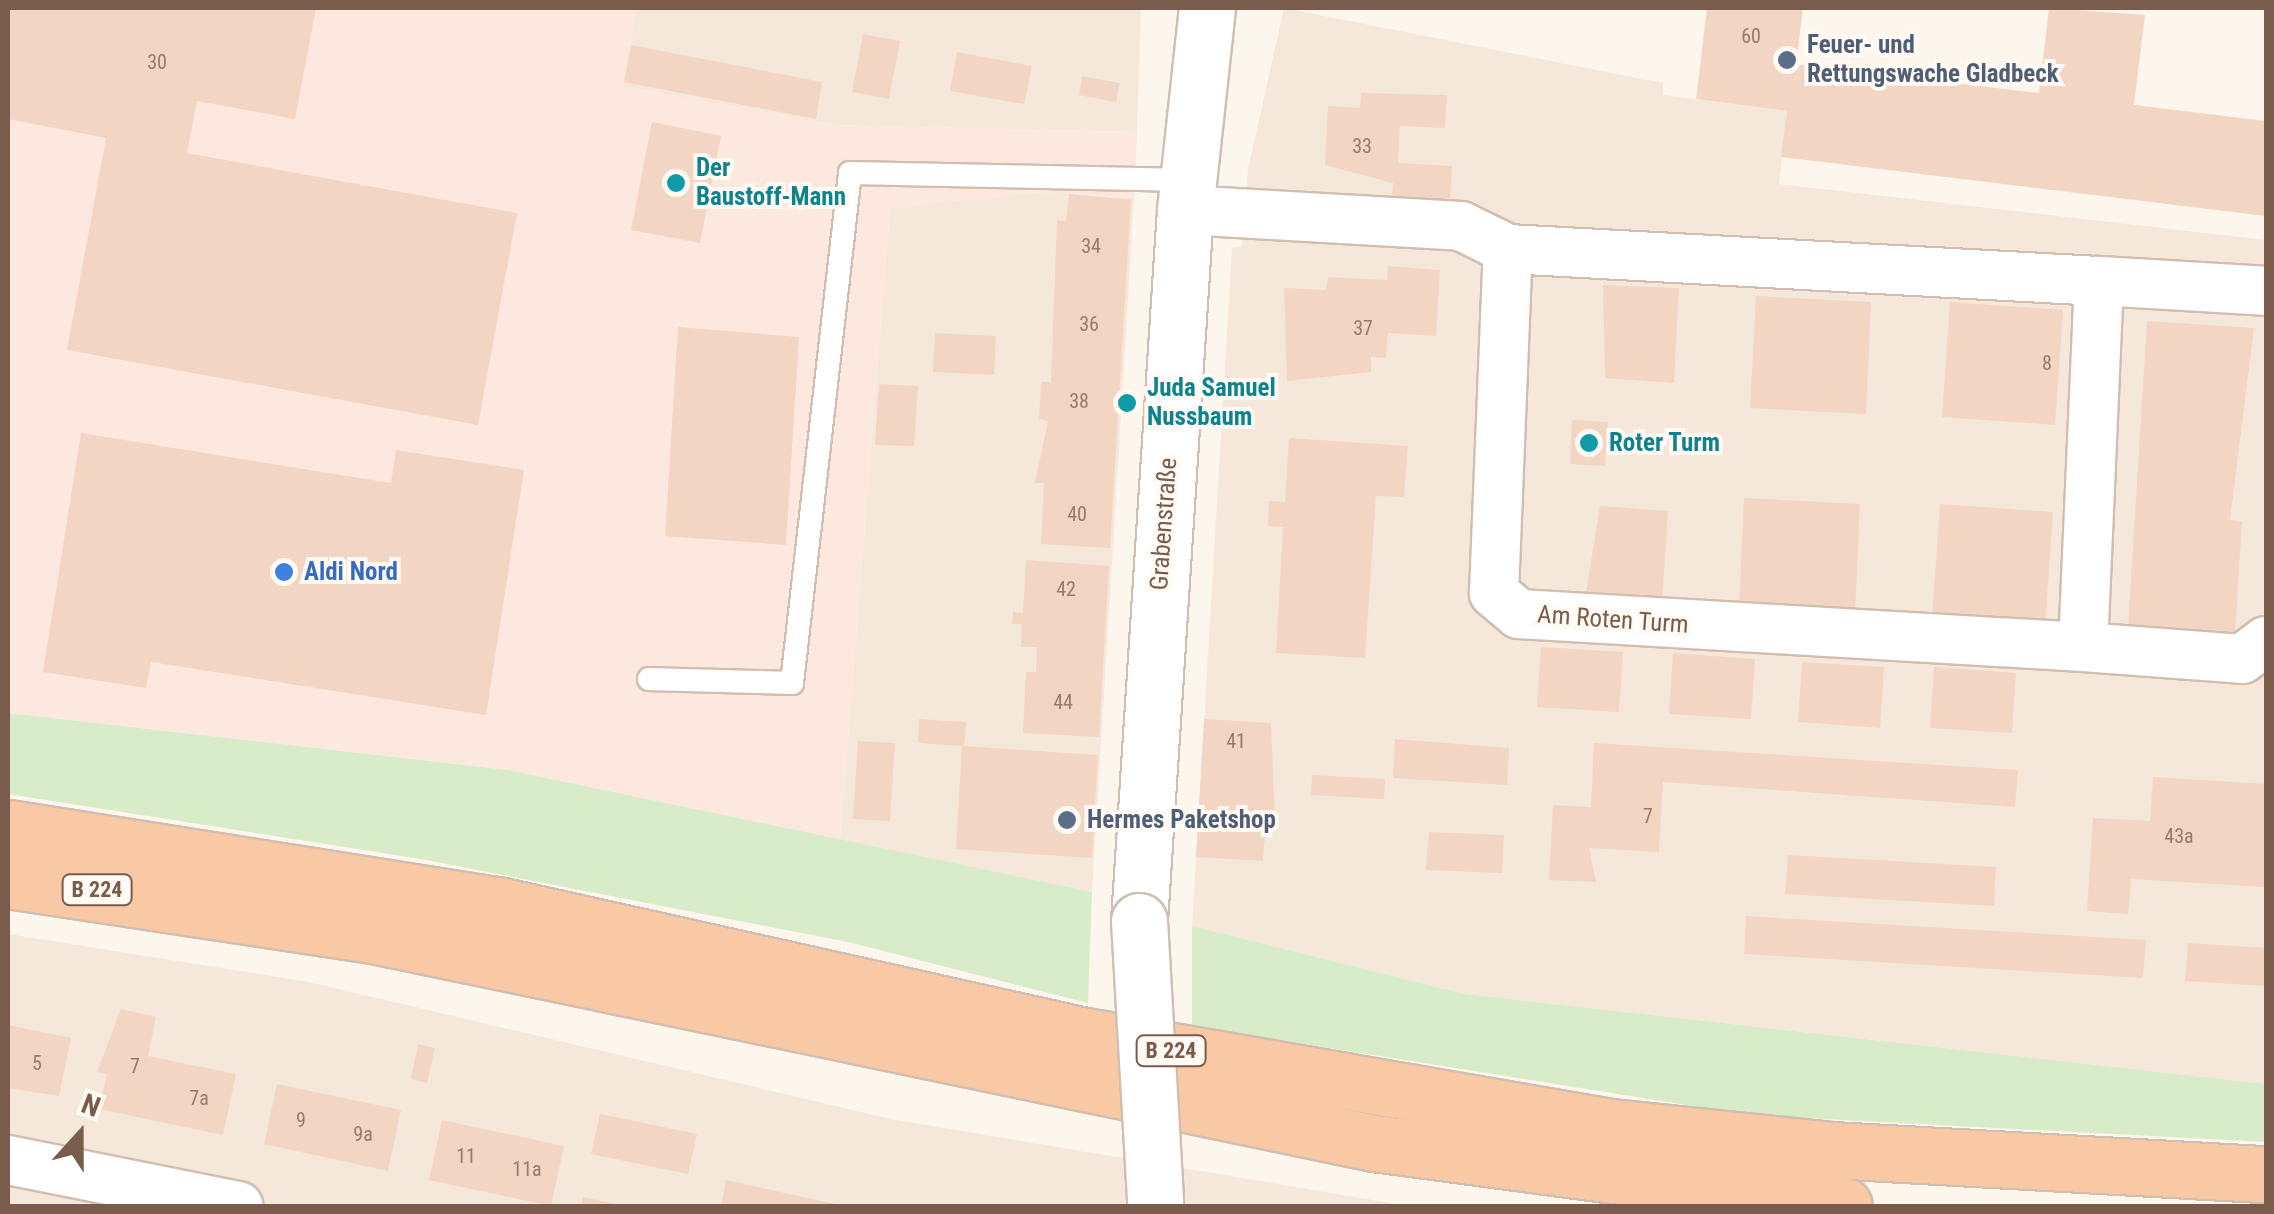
<!DOCTYPE html>
<meta charset="utf-8">
<style>
body{margin:0}
#map{position:relative;width:2274px;height:1214px;overflow:hidden;background:#fdf6ec;font-family:"Roboto Condensed",sans-serif}
div>[style]{position:absolute}
.residential>*{inset:0;background:#f5e8da}
.commercial>*{inset:0;background:#fde8e0}
.green>*{inset:0;background:#d8ecc9}
.building>*{inset:0;background:#f3d5c3}
.roads{filter:drop-shadow(2px 0 #d1beb0) drop-shadow(-2px 0 #d1beb0) drop-shadow(0 2px #d1beb0) drop-shadow(0 -2px #d1beb0)}
.service>*{height:22px;margin:-11px;padding:0 11px;transform-origin:11px;border-radius:11px;background:#fff}
.minor>*{height:48px;margin:-24px;padding:0 24px;transform-origin:24px;border-radius:24px;background:#fff}
.tertiary>*{height:55px;margin:-27.5px;padding:0 27.5px;transform-origin:27.5px;border-radius:27.5px;background:#fff}
.trunk>*{height:55px;margin:-27.5px;padding:0 27.5px;transform-origin:27.5px;border-radius:27.5px;background:#f9c8a4}
.bridges{filter:drop-shadow(2px 0 #d1beb0) drop-shadow(-2px 0 #d1beb0) drop-shadow(0 2px #d1beb0) drop-shadow(0 -2px #d1beb0)}
.tertiary-bridge>*{height:55px;margin:-27.5px;padding:0 27.5px;transform-origin:27.5px;border-radius:27.5px;background:#fff}
.dots>*{width:28px;height:28px;translate:-50% -50%;box-sizing:border-box;border:5px solid #fffaf3;border-radius:50%}
span{translate:-50% -50%;white-space:nowrap;text-align:center;line-height:1.15;-webkit-text-stroke:8px #fffaf3;paint-order:stroke}
.number-label{font-size:20px;color:#987a6a}
.number-label span{-webkit-text-stroke-width:0}
.shield-label span{padding:2px 8px;background:#fffaf3;border:2px solid;border-radius:8px;-webkit-text-stroke-width:0}
.shield-label{font-size:22px;color:#7a5c4d;font-weight:700}
.service-label{font-size:25px;color:#4e5e75;font-weight:700}
.left{translate:0 -50%;text-align:left}
.culture-label{font-size:25px;color:#0d838f;font-weight:700}
.street-label{font-size:25px;color:#7a5c4d}
.shop-label{font-size:25px;color:#366cbe;font-weight:700}
.frame{position:absolute;inset:0;border:10px solid #7a5c4d;pointer-events:none}
.north{position:absolute;left:30px;top:1084px;width:100px;height:100px;-webkit-text-stroke:8px #fffaf3;paint-order:stroke;rotate:21deg;font-size:28px;font-weight:700;line-height:40px;text-align:center;color:#7a5c4d}
.north::after{content:'';display:block;margin:auto;width:35px;height:45px;background:#7a5c4d;clip-path:polygon(50% 0,100% 100%,50% 72%,0 100%)}
</style>
<div id="map">
<div class="residential">
<div style="clip-path:polygon(637px 8px,1141px 8px,1137px 132px,835px 125px,622px 86px)"></div>
<div style="clip-path:polygon(1284px 8px,1663px 83px,1663px 95px,1787px 111px,1779px 184px,2266px 240px,2266px 1084px,1465px 994px,1192px 926px,1232px 248px,1242px 247px,1248px 169px)"></div>
<div style="clip-path:polygon(1043px 192px,1134px 198px,1092px 892px,840px 840px,890px 207px)"></div>
<div style="clip-path:polygon(8px 934px,309px 982px,891px 1119px,1408px 1206px,8px 1206px)"></div>
</div>
<div class="commercial">
<div style="clip-path:polygon(8px 8px,637px 8px,623px 86px,835px 125px,1137px 132px,1134px 198px,1043px 192px,890px 208px,840px 840px,508px 770px,8px 713px)"></div>
</div>
<div class="green">
<div style="clip-path:polygon(8px 713px,508px 770px,1092px 892px,1088px 1003px,848px 942px,421px 859px,8px 794px)"></div>
<div style="clip-path:polygon(1192px 926px,1465px 994px,2266px 1084px,2266px 1142px,1749px 1115px,1192px 1026px)"></div>
</div>
<div class="building">
<div style="clip-path:polygon(8px 8px,316px 8px,295px 119px,197px 101px,187px 153px,517px 213px,478px 425px,67px 350px,106px 138px,8px 119px)"></div>
<div style="clip-path:polygon(1707px 8px,1803px 8px,1796px 64px,2039px 93px,2049px 8px,2145px 15px,2134px 105px,2266px 121px,2266px 216px,1781px 157px,1787px 111px,1696px 99px)"></div>
<div style="clip-path:polygon(863px 34px,900px 41px,889px 99px,852px 92px)"></div>
<div style="clip-path:polygon(631px 45px,822px 82px,816px 119px,624px 82px)"></div>
<div style="clip-path:polygon(957px 52px,1032px 66px,1024px 104px,950px 91px)"></div>
<div style="clip-path:polygon(1082px 76px,1120px 83px,1116px 102px,1079px 95px)"></div>
<div style="clip-path:polygon(1361px 93px,1447px 95px,1445px 128px,1400px 126px,1398px 163px,1452px 166px,1450px 200px,1392px 197px,1393px 183px,1325px 165px,1328px 106px,1360px 108px)"></div>
<div style="clip-path:polygon(652px 122px,721px 136px,700px 243px,631px 230px)"></div>
<div style="clip-path:polygon(1069px 194px,1131px 200px,1110px 548px,1041px 544px,1044px 483px,1035px 483px,1048px 421px,1039px 419px,1041px 382px,1051px 382px,1057px 220px,1066px 221px)"></div>
<div style="clip-path:polygon(1388px 266px,1440px 270px,1436px 336px,1388px 333px,1386px 358px,1371px 357px,1371px 372px,1287px 381px,1284px 288px,1326px 290px,1328px 277px,1387px 280px)"></div>
<div style="clip-path:polygon(1603px 285px,1679px 288px,1674px 383px,1605px 378px)"></div>
<div style="clip-path:polygon(1756px 296px,1871px 302px,1866px 414px,1750px 408px)"></div>
<div style="clip-path:polygon(1950px 302px,2063px 310px,2055px 425px,1942px 417px)"></div>
<div style="clip-path:polygon(2147px 321px,2254px 328px,2230px 520px,2242px 521px,2235px 634px,2128px 627px)"></div>
<div style="clip-path:polygon(678px 327px,799px 337px,786px 545px,665px 536px)"></div>
<div style="clip-path:polygon(935px 333px,996px 336px,994px 375px,933px 372px)"></div>
<div style="clip-path:polygon(879px 384px,918px 386px,914px 446px,875px 445px)"></div>
<div style="clip-path:polygon(1572px 420px,1608px 422px,1605px 466px,1570px 464px)"></div>
<div style="clip-path:polygon(81px 433px,391px 483px,396px 450px,524px 470px,486px 715px,151px 662px,146px 688px,43px 672px)"></div>
<div style="clip-path:polygon(1289px 438px,1408px 446px,1404px 497px,1376px 496px,1365px 658px,1276px 653px,1283px 527px,1268px 526px,1269px 501px,1285px 502px)"></div>
<div style="clip-path:polygon(1744px 498px,1860px 504px,1855px 615px,1739px 609px)"></div>
<div style="clip-path:polygon(1940px 504px,2053px 512px,2045px 627px,1932px 619px)"></div>
<div style="clip-path:polygon(1600px 506px,1668px 511px,1662px 604px,1585px 599px)"></div>
<div style="clip-path:polygon(1026px 560px,1109px 566px,1099px 737px,1023px 733px,1026px 672px,1036px 672px,1037px 647px,1021px 647px,1022px 624px,1012px 624px,1013px 612px,1023px 613px)"></div>
<div style="clip-path:polygon(1541px 647px,1623px 652px,1619px 712px,1537px 707px)"></div>
<div style="clip-path:polygon(1673px 653px,1755px 659px,1751px 719px,1669px 714px)"></div>
<div style="clip-path:polygon(1802px 662px,1884px 667px,1880px 728px,1798px 722px)"></div>
<div style="clip-path:polygon(1934px 667px,2016px 673px,2012px 733px,1930px 728px)"></div>
<div style="clip-path:polygon(919px 719px,966px 722px,964px 746px,1098px 755px,1092px 858px,956px 849px,962px 746px,918px 743px)"></div>
<div style="clip-path:polygon(1204px 719px,1271px 723px,1275px 825px,1266px 824px,1263px 861px,1196px 857px)"></div>
<div style="clip-path:polygon(1395px 739px,1509px 748px,1507px 785px,1393px 778px)"></div>
<div style="clip-path:polygon(858px 741px,895px 743px,890px 821px,853px 819px)"></div>
<div style="clip-path:polygon(1594px 743px,2018px 770px,2015px 807px,1663px 782px,1659px 852px,1589px 848px,1596px 882px,1549px 880px,1553px 805px,1591px 807px)"></div>
<div style="clip-path:polygon(1312px 775px,1385px 779px,1384px 799px,1311px 795px)"></div>
<div style="clip-path:polygon(2153px 777px,2266px 784px,2264px 887px,2131px 879px,2128px 914px,2087px 911px,2093px 818px,2150px 821px)"></div>
<div style="clip-path:polygon(1429px 832px,1504px 835px,1502px 873px,1426px 870px)"></div>
<div style="clip-path:polygon(1788px 855px,1996px 867px,1994px 906px,1785px 894px)"></div>
<div style="clip-path:polygon(1746px 916px,2146px 940px,2143px 978px,1744px 954px)"></div>
<div style="clip-path:polygon(2188px 943px,2266px 948px,2266px 986px,2185px 981px)"></div>
<div style="clip-path:polygon(121px 1009px,156px 1017px,148px 1056px,236px 1074px,223px 1135px,99px 1109px,107px 1074px,97px 1072px)"></div>
<div style="clip-path:polygon(8px 1025px,71px 1038px,59px 1096px,8px 1088px)"></div>
<div style="clip-path:polygon(418px 1044px,435px 1048px,427px 1083px,411px 1079px)"></div>
<div style="clip-path:polygon(277px 1084px,401px 1110px,388px 1171px,264px 1144px)"></div>
<div style="clip-path:polygon(600px 1114px,697px 1134px,688px 1174px,591px 1154px)"></div>
<div style="clip-path:polygon(442px 1120px,564px 1146px,551px 1206px,429px 1180px)"></div>
<div style="clip-path:polygon(726px 1180px,840px 1205px,840px 1206px,721px 1206px)"></div>
<div style="clip-path:polygon(583px 1197px,620px 1205px,620px 1206px,581px 1206px)"></div>
</div>
<div class="roads">
<div class="service">
<div style="left:649px;top:679px;width:143px;rotate:1.6deg"></div>
<div style="left:792px;top:683px;width:513px;rotate:-83.51deg"></div>
<div style="left:850px;top:173px;width:338px;rotate:1.2deg"></div>
</div>
<div class="minor">
<div style="left:1185px;top:210px;width:276px;rotate:3.3deg"></div>
<div style="left:1461px;top:226px;width:52px;rotate:26.1deg"></div>
<div style="left:1508px;top:249px;width:592px;rotate:3.1deg"></div>
<div style="left:2099px;top:281px;width:366px;rotate:92.5deg"></div>
<div style="left:2083px;top:647px;width:565px;rotate:-176.65deg"></div>
<div style="left:1519px;top:614px;width:33px;rotate:-140deg"></div>
<div style="left:1494px;top:593px;width:344px;rotate:-87.7deg"></div>
<div style="left:2099px;top:281px;width:167px;rotate:3.4deg"></div>
<div style="left:2083px;top:647px;width:159px;rotate:4.3deg"></div>
<div style="left:2242px;top:659px;width:30px;rotate:-37deg"></div>
<div style="left:8px;top:1160px;width:235px;rotate:11.3deg"></div>
</div>
<div class="tertiary">
<div style="left:1139px;top:921px;width:712px;rotate:-86.3deg"></div>
<div style="left:1185px;top:210px;width:203px;rotate:-83.8deg"></div>
</div>
<div class="trunk">
<div style="left:8px;top:828px;width:500px;rotate:8.97deg"></div>
<div style="left:502px;top:906px;width:592px;rotate:12.58deg"></div>
<div style="left:1080px;top:1035px;width:538px;rotate:9.85deg"></div>
<div style="left:1610px;top:1127px;width:223px;rotate:5.9deg"></div>
<div style="left:1832px;top:1150px;width:435px;rotate:3.2deg"></div>
<div style="left:8px;top:880px;width:369px;rotate:8.6deg"></div>
<div style="left:373px;top:935px;width:1022px;rotate:11.74deg"></div>
<div style="left:1374px;top:1143px;width:474px;rotate:7.6deg"></div>
</div>
</div>
<div class="bridges">
<div class="tertiary-bridge">
<div style="left:1139px;top:921px;width:281px;rotate:86.7deg"></div>
</div>
</div>
<div class="dots">
<div style="left:1787px;top:60px;background:#5c6f8a"></div>
<div style="left:676px;top:183px;background:#0f9aa8"></div>
<div style="left:1127px;top:403px;background:#0f9aa8"></div>
<div style="left:1589px;top:443px;background:#0f9aa8"></div>
<div style="left:284px;top:572px;background:#3f7fe0"></div>
<div style="left:1067px;top:820px;background:#5c6f8a"></div>
</div>
<div class="number-label">
<span style="left:1751px;top:36px">60</span>
<span style="left:157px;top:62px">30</span>
<span style="left:1362px;top:146px">33</span>
<span style="left:1091px;top:246px">34</span>
<span style="left:1089px;top:324px">36</span>
<span style="left:1363px;top:328px">37</span>
<span style="left:2047px;top:363px">8</span>
<span style="left:1079px;top:401px">38</span>
<span style="left:1077px;top:514px">40</span>
<span style="left:1066px;top:589px">42</span>
<span style="left:1063px;top:702px">44</span>
<span style="left:1236px;top:741px">41</span>
<span style="left:1648px;top:816px">7</span>
<span style="left:2179px;top:836px">43a</span>
<span style="left:37px;top:1063px">5</span>
<span style="left:135px;top:1066px">7</span>
<span style="left:199px;top:1098px">7a</span>
<span style="left:301px;top:1120px">9</span>
<span style="left:363px;top:1134px">9a</span>
<span style="left:466px;top:1156px">11</span>
<span style="left:527px;top:1169px">11a</span>
</div>
<div class="shield-label">
<span style="left:97px;top:890px">B 224</span>
<span style="left:1171px;top:1051px">B 224</span>
</div>
<div class="service-label">
<span class="left" style="left:1807px;top:60px">Feuer- und<br>Rettungswache Gladbeck</span>
<span class="left" style="left:1087px;top:820px">Hermes Paketshop</span>
</div>
<div class="culture-label">
<span class="left" style="left:696px;top:183px">Der<br>Baustoff-Mann</span>
<span class="left" style="left:1147px;top:403px">Juda Samuel<br>Nussbaum</span>
<span class="left" style="left:1609px;top:443px">Roter Turm</span>
</div>
<div class="street-label">
<span style="left:1164px;top:524px;rotate:-86deg">Grabenstraße</span>
<span style="left:1613px;top:620px;rotate:4deg">Am Roten Turm</span>
</div>
<div class="shop-label">
<span class="left" style="left:304px;top:572px">Aldi Nord</span>
</div>
<div class="frame"></div>
<div class="north">N</div>
</div>
